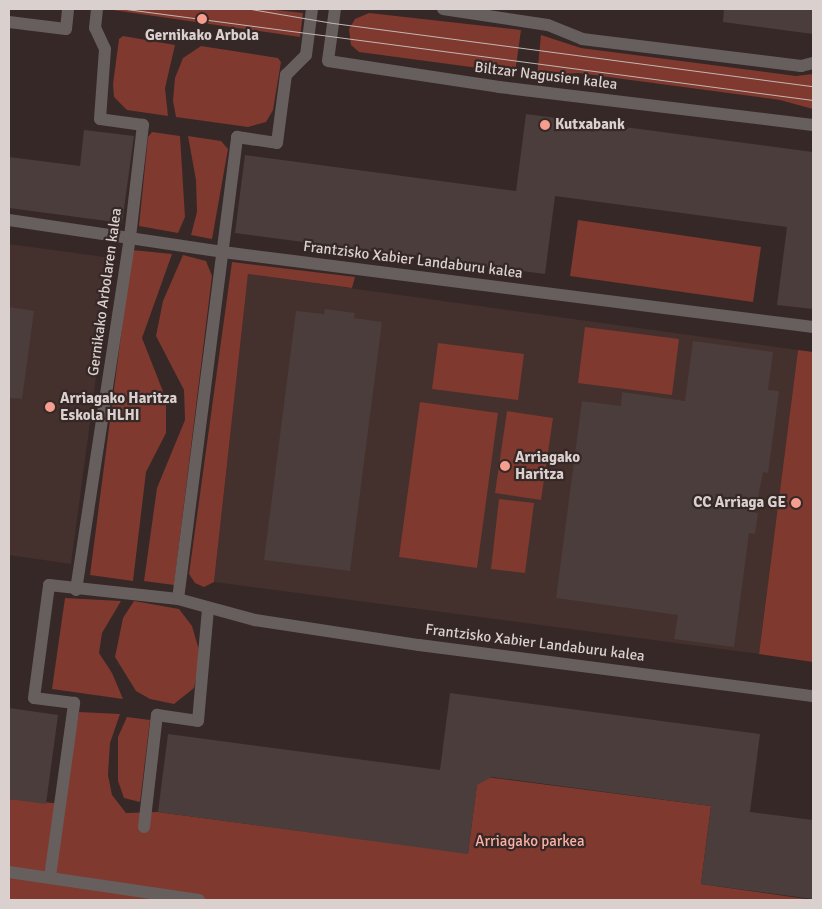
<!DOCTYPE html>
<style>
body{margin:0}
#map{position:relative;width:822px;height:909px;overflow:hidden;background:#352826;font-family:Signika,sans-serif}
div>[style]{position:absolute}
.built>*{inset:0;background:#44302c}
.green>*{inset:0;background:#7f392f}
.building>*{inset:0;background:#4b3d3b}
.street>*{height:12px;margin:-6px;padding:0 6px;transform-origin:6px;border-radius:6px;background:#665f5e}
.tram>*{height:1px;margin:-0.5px;padding:0 0.5px;transform-origin:0.5px;border-radius:0.5px;background:#c2b8b6}
.dots>*{width:14px;height:14px;translate:-50% -50%;box-sizing:border-box;border:2px solid #352826;border-radius:50%}
span{translate:-50% -50%;white-space:nowrap;text-align:center;line-height:1.15;-webkit-text-stroke:4.5px #352826;paint-order:stroke}
.poi-label{font-size:15px;color:#dad1cf;font-weight:700}
.left{translate:0 -50%;text-align:left}
.right{translate:-100% -50%;text-align:right}
.street-label{font-size:15px;color:#dad1cf}
.park-label{font-size:15px;color:#fdb0a3}
.frame{position:absolute;inset:0;border:10px solid #dad1cf;pointer-events:none}
</style>
<div id="map">
<div class="built">
<div style="clip-path:polygon(9px 244px,112px 258px,71px 564px,9px 555px)"></div>
<div style="clip-path:polygon(248px 274px,798px 350px,759px 654px,214px 582px)"></div>
</div>
<div class="green">
<div style="clip-path:polygon(106px 9px,266px 9px,303px 13px,300px 37px)"></div>
<div style="clip-path:polygon(369px 13px,521px 30px,515px 73px,359px 52px,351px 45px,349px 29px,355px 19px)"></div>
<div style="clip-path:polygon(541px 35px,581px 48px,796px 76px,813px 74px,813px 109px,780px 100px,578px 73px,537px 76px)"></div>
<div style="clip-path:polygon(123px 36px,175px 45px,165px 88px,168px 116px,127px 110px,114px 97px,113px 84px,119px 39px)"></div>
<div style="clip-path:polygon(201px 46px,278px 58px,281px 62px,273px 110px,266px 122px,248px 127px,176px 117px,173px 101px,175px 78px,183px 58px)"></div>
<div style="clip-path:polygon(152px 132px,180px 136px,185px 217px,178px 233px,139px 226px,148px 137px)"></div>
<div style="clip-path:polygon(188px 136px,221px 141px,228px 149px,212px 239px,191px 235px,197px 212px,196px 180px)"></div>
<div style="clip-path:polygon(578px 220px,761px 247px,753px 302px,570px 276px)"></div>
<div style="clip-path:polygon(132px 250px,172px 254px,142px 338px,166px 399px,166px 433px,146px 472px,133px 581px,90px 575px)"></div>
<div style="clip-path:polygon(183px 255px,206px 261px,212px 276px,174px 585px,144px 581px,157px 488px,185px 420px,184px 390px,156px 336px,163px 301px)"></div>
<div style="clip-path:polygon(232px 262px,355px 277px,352px 288px,248px 274px,214px 582px,204px 587px,195px 583px,189px 574px)"></div>
<div style="clip-path:polygon(585px 327px,679px 339px,672px 395px,578px 383px)"></div>
<div style="clip-path:polygon(438px 343px,524px 354px,518px 400px,432px 389px)"></div>
<div style="clip-path:polygon(798px 350px,813px 352px,813px 662px,759px 654px)"></div>
<div style="clip-path:polygon(420px 402px,498px 413px,477px 568px,399px 557px)"></div>
<div style="clip-path:polygon(507px 411px,553px 418px,541px 500px,495px 493px)"></div>
<div style="clip-path:polygon(499px 499px,534px 503px,525px 573px,491px 569px)"></div>
<div style="clip-path:polygon(65px 598px,121px 601px,102px 633px,99px 653px,112px 673px,123px 699px,52px 689px)"></div>
<div style="clip-path:polygon(134px 601px,179px 609px,192px 626px,201px 657px,194px 688px,174px 704px,150px 699px,136px 691px,115px 657px,123px 618px)"></div>
<div style="clip-path:polygon(79px 712px,120px 714px,110px 743px,108px 775px,112px 795px,126px 813px,158px 812px,468px 853px,478px 776px,711px 806px,701px 884px,813px 900px,9px 900px,9px 799px,64px 804px)"></div>
<div style="clip-path:polygon(127px 717px,150px 720px,140px 802px,124px 798px,118px 781px,118px 737px)"></div>
</div>
<div class="building">
<div style="clip-path:polygon(724px 9px,813px 9px,813px 34px,723px 22px)"></div>
<div style="clip-path:polygon(526px 114px,813px 152px,813px 309px,777px 305px,787px 227px,555px 196px,545px 274px,235px 233px,245px 155px,516px 191px)"></div>
<div style="clip-path:polygon(84px 130px,134px 136px,122px 223px,9px 208px,9px 157px,80px 166px)"></div>
<div style="clip-path:polygon(9px 307px,34px 311px,22px 399px,9px 398px)"></div>
<div style="clip-path:polygon(325px 309px,355px 313px,354px 318px,382px 322px,350px 571px,264px 560px,296px 311px,324px 314px)"></div>
<div style="clip-path:polygon(693px 341px,773px 352px,768px 390px,779px 391px,768px 473px,763px 472px,755px 513px,758px 513px,755px 534px,749px 533px,734px 647px,674px 639px,678px 615px,556px 598px,582px 401px,621px 406px,622px 392px,685px 401px)"></div>
<div style="clip-path:polygon(450px 693px,760px 734px,750px 812px,813px 820px,813px 899px,701px 884px,711px 806px,492px 777px,477px 785px,468px 854px,158px 812px,168px 734px,440px 770px)"></div>
<div style="clip-path:polygon(9px 708px,58px 715px,46px 804px,9px 799px)"></div>
</div>
<div class="street">
<div style="left:335px;top:9px;width:52px;rotate:97.7deg"></div>
<div style="left:328px;top:61px;width:173px;rotate:8.6deg"></div>
<div style="left:499px;top:87px;width:316px;rotate:6.9deg"></div>
<div style="left:443px;top:9px;width:106px;rotate:8.7deg"></div>
<div style="left:548px;top:25px;width:37px;rotate:22deg"></div>
<div style="left:582px;top:39px;width:221px;rotate:7deg"></div>
<div style="left:801px;top:66px;width:12px;rotate:-14deg"></div>
<div style="left:9px;top:22px;width:57px;rotate:7deg"></div>
<div style="left:66px;top:29px;width:20px;rotate:-84deg"></div>
<div style="left:9px;top:220px;width:216px;rotate:8.5deg"></div>
<div style="left:223px;top:252px;width:595px;rotate:7.24deg"></div>
<div style="left:76px;top:590px;width:357px;rotate:-81.3deg"></div>
<div style="left:130px;top:237px;width:113px;rotate:-83.4deg"></div>
<div style="left:143px;top:125px;width:43px;rotate:-172.1deg"></div>
<div style="left:100px;top:119px;width:70px;rotate:-85.9deg"></div>
<div style="left:105px;top:49px;width:23px;rotate:-115deg"></div>
<div style="left:95px;top:28px;width:19px;rotate:-84deg"></div>
<div style="left:178px;top:599px;width:466px;rotate:-82.7deg"></div>
<div style="left:237px;top:137px;width:40px;rotate:8.5deg"></div>
<div style="left:277px;top:143px;width:69px;rotate:-82.5deg"></div>
<div style="left:286px;top:75px;width:28px;rotate:-45deg"></div>
<div style="left:306px;top:55px;width:46px;rotate:-82.6deg"></div>
<div style="left:144px;top:827px;width:113px;rotate:-83.4deg"></div>
<div style="left:157px;top:715px;width:41px;rotate:8.3deg"></div>
<div style="left:198px;top:721px;width:113px;rotate:-84.9deg"></div>
<div style="left:9px;top:872px;width:192px;rotate:8.4deg"></div>
<div style="left:50px;top:877px;width:176px;rotate:-82.1deg"></div>
<div style="left:74px;top:703px;width:40px;rotate:-172.9deg"></div>
<div style="left:34px;top:698px;width:114px;rotate:-82.4deg"></div>
<div style="left:49px;top:585px;width:130px;rotate:6.2deg"></div>
<div style="left:178px;top:599px;width:80px;rotate:15.3deg"></div>
<div style="left:255px;top:620px;width:166px;rotate:8.7deg"></div>
<div style="left:419px;top:645px;width:397px;rotate:7.4deg"></div>
</div>
<div class="tram">
<div style="left:126px;top:9px;width:693px;rotate:7.55deg"></div>
<div style="left:251px;top:9px;width:83px;rotate:9.7deg"></div>
<div style="left:333px;top:23px;width:484px;rotate:7.5deg"></div>
</div>
<div class="dots">
<div style="left:202px;top:19px;background:#f59d8e"></div>
<div style="left:545px;top:125px;background:#f59d8e"></div>
<div style="left:50px;top:407px;background:#f59d8e"></div>
<div style="left:505px;top:466px;background:#f59d8e"></div>
<div style="left:796px;top:503px;background:#f59d8e"></div>
</div>
<div class="poi-label">
<span style="left:202px;top:36px">Gernikako Arbola</span>
<span class="left" style="left:555px;top:125px">Kutxabank</span>
<span class="left" style="left:60px;top:407px">Arriagako Haritza<br>Eskola HLHI</span>
<span class="left" style="left:515px;top:466px">Arriagako<br>Haritza</span>
<span class="right" style="left:786px;top:503px">CC Arriaga GE</span>
</div>
<div class="street-label">
<span style="left:546px;top:76px;rotate:7deg">Biltzar Nagusien kalea</span>
<span style="left:413px;top:260px;rotate:7deg">Frantzisko Xabier Landaburu kalea</span>
<span style="left:105px;top:292px;rotate:-82deg">Gernikako Arbolaren kalea</span>
<span style="left:535px;top:643px;rotate:7deg">Frantzisko Xabier Landaburu kalea</span>
</div>
<div class="park-label">
<span style="left:530px;top:842px">Arriagako parkea</span>
</div>
<div class="frame"></div>
</div>
